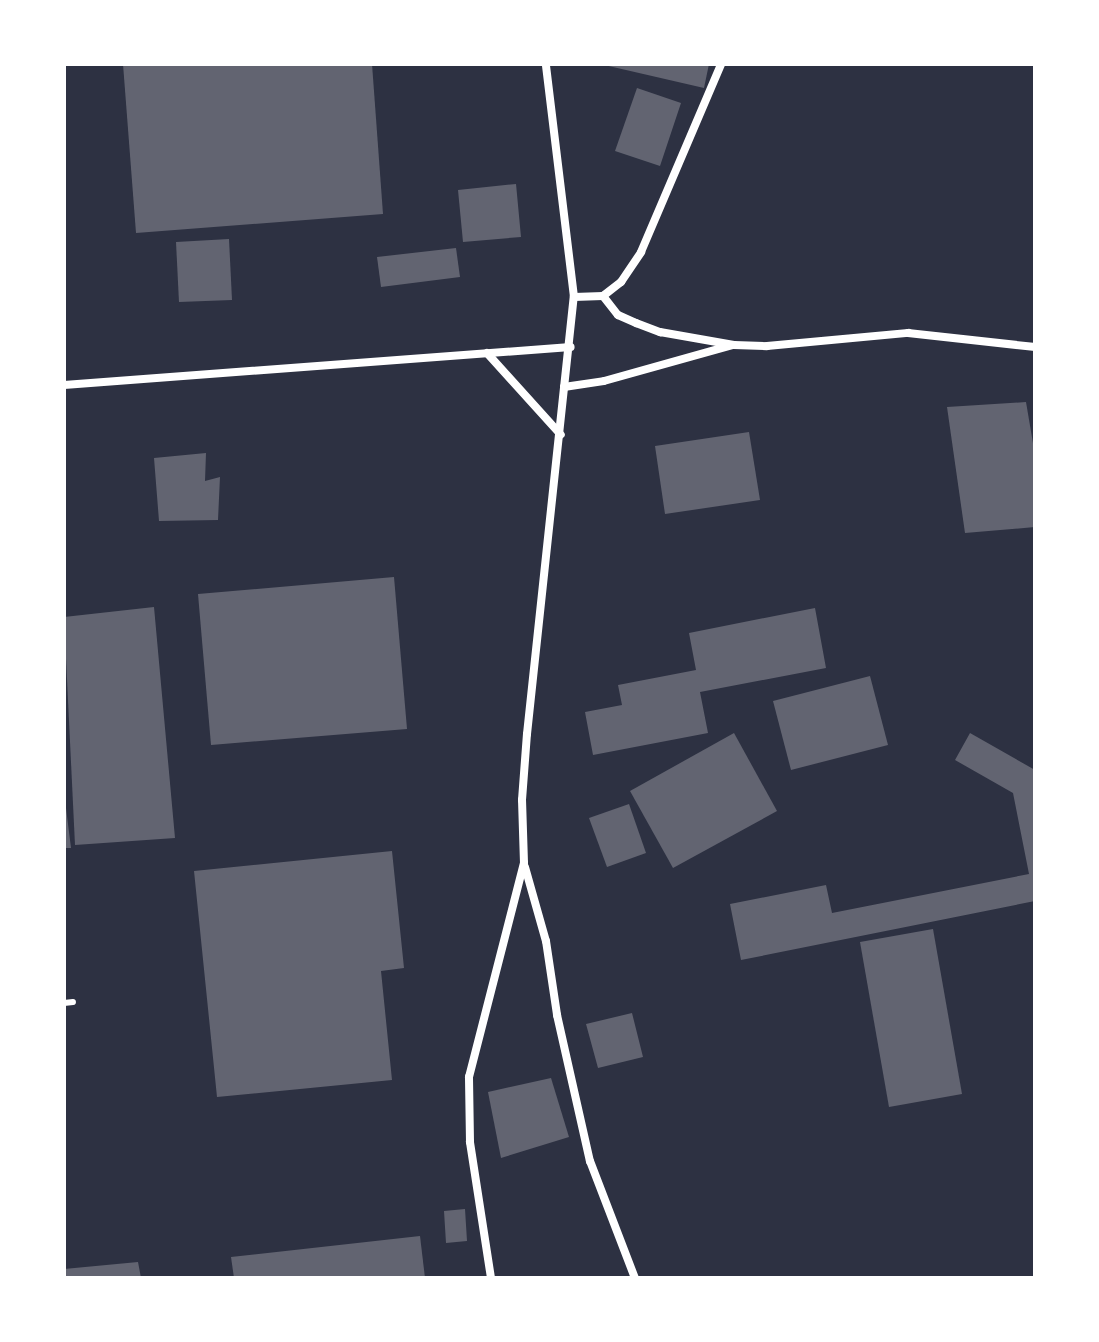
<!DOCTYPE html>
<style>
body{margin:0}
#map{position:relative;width:1099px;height:1342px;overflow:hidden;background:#2d3142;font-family:"Noto Sans",sans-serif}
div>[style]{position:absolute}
.building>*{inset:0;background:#626471}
.service>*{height:6px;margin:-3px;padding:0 3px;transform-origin:3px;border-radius:3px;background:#fff}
.minor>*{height:8px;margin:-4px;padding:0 4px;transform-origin:4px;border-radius:4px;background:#fff}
span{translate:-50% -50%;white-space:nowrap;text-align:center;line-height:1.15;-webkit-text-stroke:8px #fff;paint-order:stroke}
.frame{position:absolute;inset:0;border:66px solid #fff;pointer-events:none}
</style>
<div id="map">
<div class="building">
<div style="clip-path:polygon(123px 64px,372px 64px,383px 214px,136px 233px)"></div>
<div style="clip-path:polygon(600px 64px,709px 64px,704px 88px)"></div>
<div style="clip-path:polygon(637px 88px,681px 103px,660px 166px,615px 151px)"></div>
<div style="clip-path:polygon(516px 184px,521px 237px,463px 242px,458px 190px)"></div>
<div style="clip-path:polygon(229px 239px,232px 300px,179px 302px,176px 242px)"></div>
<div style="clip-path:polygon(456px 248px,460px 277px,381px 287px,377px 257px)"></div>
<div style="clip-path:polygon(1026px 402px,1035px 455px,1035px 527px,965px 533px,947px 407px)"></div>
<div style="clip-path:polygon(749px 432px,760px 500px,665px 514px,655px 446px)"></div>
<div style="clip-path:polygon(206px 453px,205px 481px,220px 477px,218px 520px,159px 521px,154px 458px)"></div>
<div style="clip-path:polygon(394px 577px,407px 729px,211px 745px,198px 594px)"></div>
<div style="clip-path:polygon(154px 607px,175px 838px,75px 845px,64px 617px)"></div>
<div style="clip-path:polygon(815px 608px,826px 668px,700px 692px,708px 733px,593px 755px,585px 712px,622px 705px,618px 685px,696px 670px,689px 633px)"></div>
<div style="clip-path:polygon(870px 676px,888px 745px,791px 770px,773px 701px)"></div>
<div style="clip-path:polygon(734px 733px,777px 811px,673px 868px,630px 791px)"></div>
<div style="clip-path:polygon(970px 733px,1035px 770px,1035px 901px,741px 960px,730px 904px,826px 885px,832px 913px,1029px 874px,1013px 793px,955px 760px)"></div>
<div style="clip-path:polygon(64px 792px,71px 848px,64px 848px)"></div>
<div style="clip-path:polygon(629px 804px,646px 853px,607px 867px,589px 818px)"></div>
<div style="clip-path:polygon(392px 851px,404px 968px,381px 971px,392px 1080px,217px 1097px,194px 871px)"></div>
<div style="clip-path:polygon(933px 929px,962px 1094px,889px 1107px,860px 942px)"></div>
<div style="clip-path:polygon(632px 1013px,643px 1057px,598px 1068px,586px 1024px)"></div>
<div style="clip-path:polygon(551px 1078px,569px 1137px,501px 1158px,488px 1092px)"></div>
<div style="clip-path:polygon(465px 1209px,467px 1241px,446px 1243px,444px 1211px)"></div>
<div style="clip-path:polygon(420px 1236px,425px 1278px,234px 1278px,231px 1257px)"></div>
<div style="clip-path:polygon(138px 1262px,141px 1278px,64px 1278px,64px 1269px)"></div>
</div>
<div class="service">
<div style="left:64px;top:1003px;width:9px;rotate:-6deg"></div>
</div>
<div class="minor">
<div style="left:603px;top:296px;width:24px;rotate:52deg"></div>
<div style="left:618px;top:315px;width:20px;rotate:24deg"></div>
<div style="left:636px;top:323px;width:26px;rotate:21deg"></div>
<div style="left:660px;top:332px;width:75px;rotate:10deg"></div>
<div style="left:734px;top:345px;width:33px;rotate:2deg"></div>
<div style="left:767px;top:346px;width:142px;rotate:-5.3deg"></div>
<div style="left:908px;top:333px;width:128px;rotate:6.3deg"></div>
<div style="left:574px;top:297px;width:29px;rotate:-2deg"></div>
<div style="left:603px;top:296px;width:23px;rotate:-38deg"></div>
<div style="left:621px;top:282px;width:36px;rotate:-56deg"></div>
<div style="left:641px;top:252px;width:204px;rotate:-66.9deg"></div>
<div style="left:487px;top:353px;width:110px;rotate:47.9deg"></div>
<div style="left:64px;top:385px;width:508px;rotate:-4.29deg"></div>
<div style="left:564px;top:387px;width:40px;rotate:-8.5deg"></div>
<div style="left:604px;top:381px;width:134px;rotate:-15.6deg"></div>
<div style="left:525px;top:867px;width:77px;rotate:74.2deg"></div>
<div style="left:546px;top:941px;width:75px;rotate:81.5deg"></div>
<div style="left:557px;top:1015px;width:150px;rotate:77.3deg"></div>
<div style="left:590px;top:1161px;width:125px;rotate:69deg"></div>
<div style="left:491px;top:1278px;width:138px;rotate:-98.8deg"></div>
<div style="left:470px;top:1142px;width:65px;rotate:-90.9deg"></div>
<div style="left:469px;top:1077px;width:221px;rotate:-75.6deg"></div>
<div style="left:524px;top:863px;width:63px;rotate:-91.8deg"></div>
<div style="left:522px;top:800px;width:66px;rotate:-85.7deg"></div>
<div style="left:527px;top:734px;width:440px;rotate:-83.9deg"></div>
<div style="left:574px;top:297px;width:235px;rotate:-96.9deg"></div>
</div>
<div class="frame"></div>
</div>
